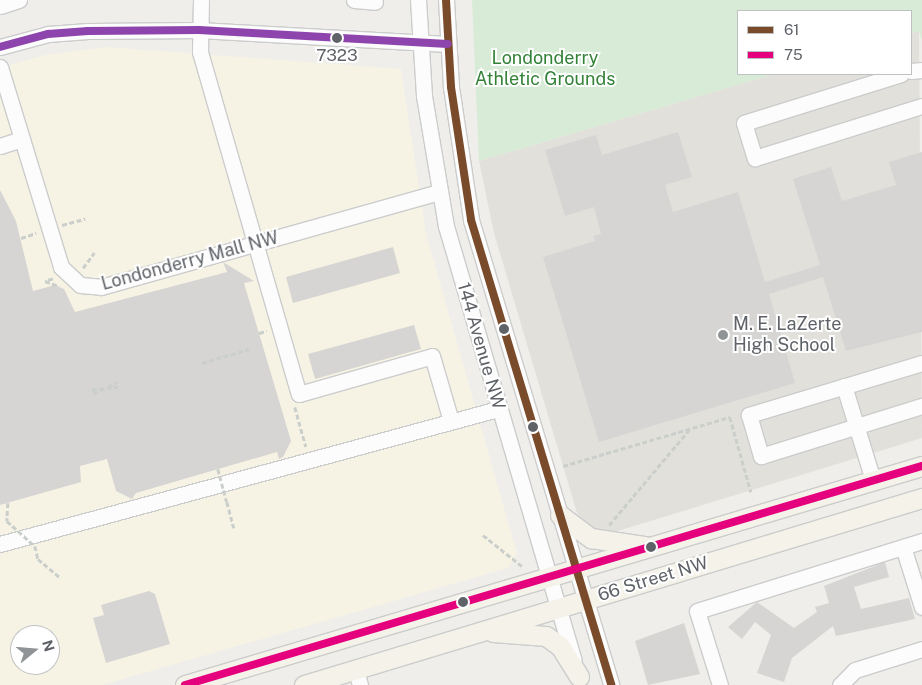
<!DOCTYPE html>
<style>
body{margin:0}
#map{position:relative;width:922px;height:685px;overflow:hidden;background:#efeeea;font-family:"Public Sans",sans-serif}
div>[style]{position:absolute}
.commercial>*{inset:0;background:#f7f3e4}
.education>*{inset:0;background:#e2e0da}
.green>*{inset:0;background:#d8ebd6}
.building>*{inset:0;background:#d6d5d3}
.path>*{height:2.5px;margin-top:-1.25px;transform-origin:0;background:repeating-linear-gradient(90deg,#cacfcc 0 5px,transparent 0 7.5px)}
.roads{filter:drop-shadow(1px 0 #cbcccc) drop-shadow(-1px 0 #cbcccc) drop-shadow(0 1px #cbcccc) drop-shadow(0 -1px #cbcccc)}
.minor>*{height:15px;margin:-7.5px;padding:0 7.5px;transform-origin:7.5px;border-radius:7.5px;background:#fdfcfc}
.major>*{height:19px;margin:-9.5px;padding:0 9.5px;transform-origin:9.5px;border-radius:9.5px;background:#f4f2e9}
.path-bridge>*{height:2.5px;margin-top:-1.25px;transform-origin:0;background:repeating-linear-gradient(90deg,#cacfcc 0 5px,transparent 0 7.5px)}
.bus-1>*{height:8px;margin:-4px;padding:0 4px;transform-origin:4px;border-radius:4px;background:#7a4b2a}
.bus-2>*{height:8px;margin:-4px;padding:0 4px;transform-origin:4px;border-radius:4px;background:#e5007d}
.bus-3>*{height:8px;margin:-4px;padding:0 4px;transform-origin:4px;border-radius:4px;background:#8e44ad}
.dots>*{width:14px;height:14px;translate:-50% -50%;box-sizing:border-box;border:2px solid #fff;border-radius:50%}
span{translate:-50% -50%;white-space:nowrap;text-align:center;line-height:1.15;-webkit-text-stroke:4px #fff;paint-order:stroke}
.bus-label{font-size:17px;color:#5f6368}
.park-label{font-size:18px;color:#348238}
.street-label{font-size:18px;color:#5f6368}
.poi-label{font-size:18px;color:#5f6368}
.left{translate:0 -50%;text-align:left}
.legend{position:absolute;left:737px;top:10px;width:175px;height:65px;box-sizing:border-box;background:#fff;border:1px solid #bfc1c3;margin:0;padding:6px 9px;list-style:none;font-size:15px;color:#5f6368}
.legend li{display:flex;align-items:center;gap:10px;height:25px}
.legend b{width:25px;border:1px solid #bfc1c3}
.north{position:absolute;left:10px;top:625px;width:50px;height:50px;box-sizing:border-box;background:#fff;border:1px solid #bfc1c3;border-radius:50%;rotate:73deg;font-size:14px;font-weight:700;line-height:20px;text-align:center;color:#5f6368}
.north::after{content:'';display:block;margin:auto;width:18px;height:22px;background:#919496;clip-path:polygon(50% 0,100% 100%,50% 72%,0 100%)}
</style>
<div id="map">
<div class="commercial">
<div style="clip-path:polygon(evenodd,106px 47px,401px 69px,426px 234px,517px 553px,508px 568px,102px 685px,0 685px,0 68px,45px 55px,106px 47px,20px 635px,50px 635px,50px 665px,20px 665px,20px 635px)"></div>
</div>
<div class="education">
<div style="clip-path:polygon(919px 31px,922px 438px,608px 534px,592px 530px,577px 513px,494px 233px,479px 161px,774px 74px,911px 74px,911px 33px)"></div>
</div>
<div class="green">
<div style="clip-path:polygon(472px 0,922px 0,922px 41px,919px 31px,911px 33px,911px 11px,738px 11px,738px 74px,774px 74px,479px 161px)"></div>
</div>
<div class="building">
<div style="clip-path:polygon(678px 132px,692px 177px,665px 185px,673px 212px,738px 192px,765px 282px,820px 265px,793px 179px,831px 167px,842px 201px,896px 185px,889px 162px,922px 152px,922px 332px,846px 351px,823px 277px,769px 294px,795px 383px,599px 442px,543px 257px,595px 241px,593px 236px,601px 234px,594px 207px,565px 216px,545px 150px,596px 135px,602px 155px)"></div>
<div style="clip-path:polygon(0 190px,16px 221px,33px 291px,55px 285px,64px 289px,75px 312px,227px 272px,223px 262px,254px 281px,244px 283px,291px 441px,283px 457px,279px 459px,277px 452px,136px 493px,132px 499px,116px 491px,107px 459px,80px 466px,81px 482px,0 505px)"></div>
<div style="clip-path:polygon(393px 247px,400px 273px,293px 303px,286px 277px)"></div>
<div style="clip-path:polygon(414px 325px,421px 349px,315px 379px,308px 354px)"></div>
<div style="clip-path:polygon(885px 562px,889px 577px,854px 587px,861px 609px,909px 598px,915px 619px,836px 636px,833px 626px,792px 658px,784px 682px,757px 673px,771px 635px,755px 622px,742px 639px,728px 627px,757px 602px,794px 628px,817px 612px,815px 607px,829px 603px,824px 586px)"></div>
<div style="clip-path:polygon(149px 591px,155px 594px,170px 644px,106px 663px,93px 618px,104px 615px,101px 605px)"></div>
<div style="clip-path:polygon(684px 623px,700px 674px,648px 685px,635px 641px)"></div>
</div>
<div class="path">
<div style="left:62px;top:225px;width:24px;rotate:-15deg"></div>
<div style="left:21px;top:238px;width:16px;rotate:-18deg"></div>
<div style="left:83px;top:268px;width:19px;rotate:-54deg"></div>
<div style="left:53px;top:279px;width:8px;rotate:166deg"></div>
<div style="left:45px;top:281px;width:15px;rotate:20deg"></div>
<div style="left:259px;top:333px;width:8px;rotate:-14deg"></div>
<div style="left:202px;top:363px;width:49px;rotate:-16.6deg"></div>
<div style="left:108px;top:387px;width:10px;rotate:-29deg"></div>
<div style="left:92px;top:390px;width:26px;rotate:-7deg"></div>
<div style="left:93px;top:394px;width:11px;rotate:-27deg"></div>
<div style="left:295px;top:407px;width:41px;rotate:74.6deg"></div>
<div style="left:563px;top:466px;width:174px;rotate:-16.4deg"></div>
<div style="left:730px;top:417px;width:78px;rotate:74.4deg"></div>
<div style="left:227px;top:502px;width:27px;rotate:75deg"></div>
<div style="left:609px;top:525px;width:124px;rotate:-49.9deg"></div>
<div style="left:483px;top:535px;width:50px;rotate:38.5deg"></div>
<div style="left:38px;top:559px;width:30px;rotate:40deg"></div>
</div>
<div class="roads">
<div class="minor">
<div style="left:201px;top:0;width:52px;rotate:91.1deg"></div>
<div style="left:200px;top:52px;width:356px;rotate:73.9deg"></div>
<div style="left:299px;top:394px;width:138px;rotate:-15.9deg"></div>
<div style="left:432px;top:356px;width:68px;rotate:73.7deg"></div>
<div style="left:354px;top:0;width:21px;rotate:5deg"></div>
<div style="left:418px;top:0;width:96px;rotate:86.4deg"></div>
<div style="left:424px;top:96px;width:132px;rotate:80.4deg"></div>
<div style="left:446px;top:226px;width:452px;rotate:73.6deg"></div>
<div style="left:446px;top:0;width:87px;rotate:86.7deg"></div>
<div style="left:451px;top:87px;width:134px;rotate:81.4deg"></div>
<div style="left:471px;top:220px;width:486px;rotate:73.2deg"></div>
<div style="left:0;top:6px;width:20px;rotate:-18deg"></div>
<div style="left:0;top:47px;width:50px;rotate:-15.2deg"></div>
<div style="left:48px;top:34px;width:40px;rotate:-4.3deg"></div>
<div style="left:88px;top:31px;width:111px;rotate:-0.5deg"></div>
<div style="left:199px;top:30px;width:249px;rotate:3.2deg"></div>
<div style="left:0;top:67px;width:209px;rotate:73deg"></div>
<div style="left:61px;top:267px;width:26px;rotate:43deg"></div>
<div style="left:80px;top:285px;width:21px;rotate:5deg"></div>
<div style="left:101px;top:287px;width:351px;rotate:-15.7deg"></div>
<div style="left:911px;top:71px;width:11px;rotate:-5deg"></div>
<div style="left:901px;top:74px;width:164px;rotate:162.7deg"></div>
<div style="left:744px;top:123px;width:37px;rotate:73deg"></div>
<div style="left:755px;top:158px;width:175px;rotate:-17.3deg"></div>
<div style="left:0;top:146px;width:23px;rotate:-18deg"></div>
<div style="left:922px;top:363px;width:181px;rotate:163.3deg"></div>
<div style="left:749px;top:415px;width:43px;rotate:73.7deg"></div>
<div style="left:761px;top:456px;width:169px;rotate:-17.3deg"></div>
<div style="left:844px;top:386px;width:98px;rotate:72.9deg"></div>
<div style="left:0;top:544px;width:516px;rotate:-15.17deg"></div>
<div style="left:903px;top:547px;width:63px;rotate:72.4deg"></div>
<div style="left:356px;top:671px;width:15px;rotate:74deg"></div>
<div style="left:720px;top:685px;width:77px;rotate:-107.3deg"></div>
<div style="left:697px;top:611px;width:236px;rotate:-17.3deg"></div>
<div style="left:840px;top:685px;width:21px;rotate:-45deg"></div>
<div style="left:855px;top:670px;width:70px;rotate:-17.4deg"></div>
</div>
<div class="major">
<div style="left:560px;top:515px;width:39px;rotate:37deg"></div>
<div style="left:591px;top:538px;width:55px;rotate:8.4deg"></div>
<div style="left:493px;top:632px;width:53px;rotate:4.3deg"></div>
<div style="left:546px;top:636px;width:17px;rotate:36deg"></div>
<div style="left:560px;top:646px;width:36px;rotate:58deg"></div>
<div style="left:185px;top:685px;width:769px;rotate:-16.55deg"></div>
<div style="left:304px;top:685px;width:646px;rotate:-16.84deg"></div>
</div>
</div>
<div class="path-bridge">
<div style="left:218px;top:469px;width:34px;rotate:75deg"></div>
<div style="left:8px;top:503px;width:18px;rotate:93deg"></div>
<div style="left:7px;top:521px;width:38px;rotate:42deg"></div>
<div style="left:35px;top:546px;width:13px;rotate:77deg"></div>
</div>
<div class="bus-1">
<div style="left:446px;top:0;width:87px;rotate:86.7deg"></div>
<div style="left:451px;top:87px;width:134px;rotate:81.4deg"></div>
<div style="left:471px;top:220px;width:486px;rotate:73.2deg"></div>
</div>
<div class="bus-2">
<div style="left:185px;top:685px;width:769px;rotate:-16.55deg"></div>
</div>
<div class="bus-3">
<div style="left:0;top:47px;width:50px;rotate:-15.2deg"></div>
<div style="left:48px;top:34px;width:40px;rotate:-4.3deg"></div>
<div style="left:88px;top:31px;width:111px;rotate:-0.5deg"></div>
<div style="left:199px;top:30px;width:249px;rotate:3.2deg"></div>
</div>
<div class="dots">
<div style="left:337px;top:38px;background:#5f6368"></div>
<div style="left:504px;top:329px;background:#5f6368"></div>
<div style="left:723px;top:335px;background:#919496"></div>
<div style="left:533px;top:427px;background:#5f6368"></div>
<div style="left:651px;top:547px;background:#5f6368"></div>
<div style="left:463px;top:602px;background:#5f6368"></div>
</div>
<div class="bus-label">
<span style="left:337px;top:56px">7323</span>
</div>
<div class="park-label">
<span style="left:545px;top:69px">Londonderry<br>Athletic Grounds</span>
</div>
<div class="street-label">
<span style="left:190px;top:261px;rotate:-15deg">Londonderry Mall NW</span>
<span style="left:481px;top:346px;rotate:74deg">144 Avenue NW</span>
<span style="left:653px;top:579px;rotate:-17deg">66 Street NW</span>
</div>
<div class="poi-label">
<span class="left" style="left:733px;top:335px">M. E. LaZerte<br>High School</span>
</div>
<ul class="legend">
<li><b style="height:6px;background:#7a4b2a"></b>61</li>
<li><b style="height:6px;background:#e5007d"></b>75</li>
</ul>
<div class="north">N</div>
</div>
